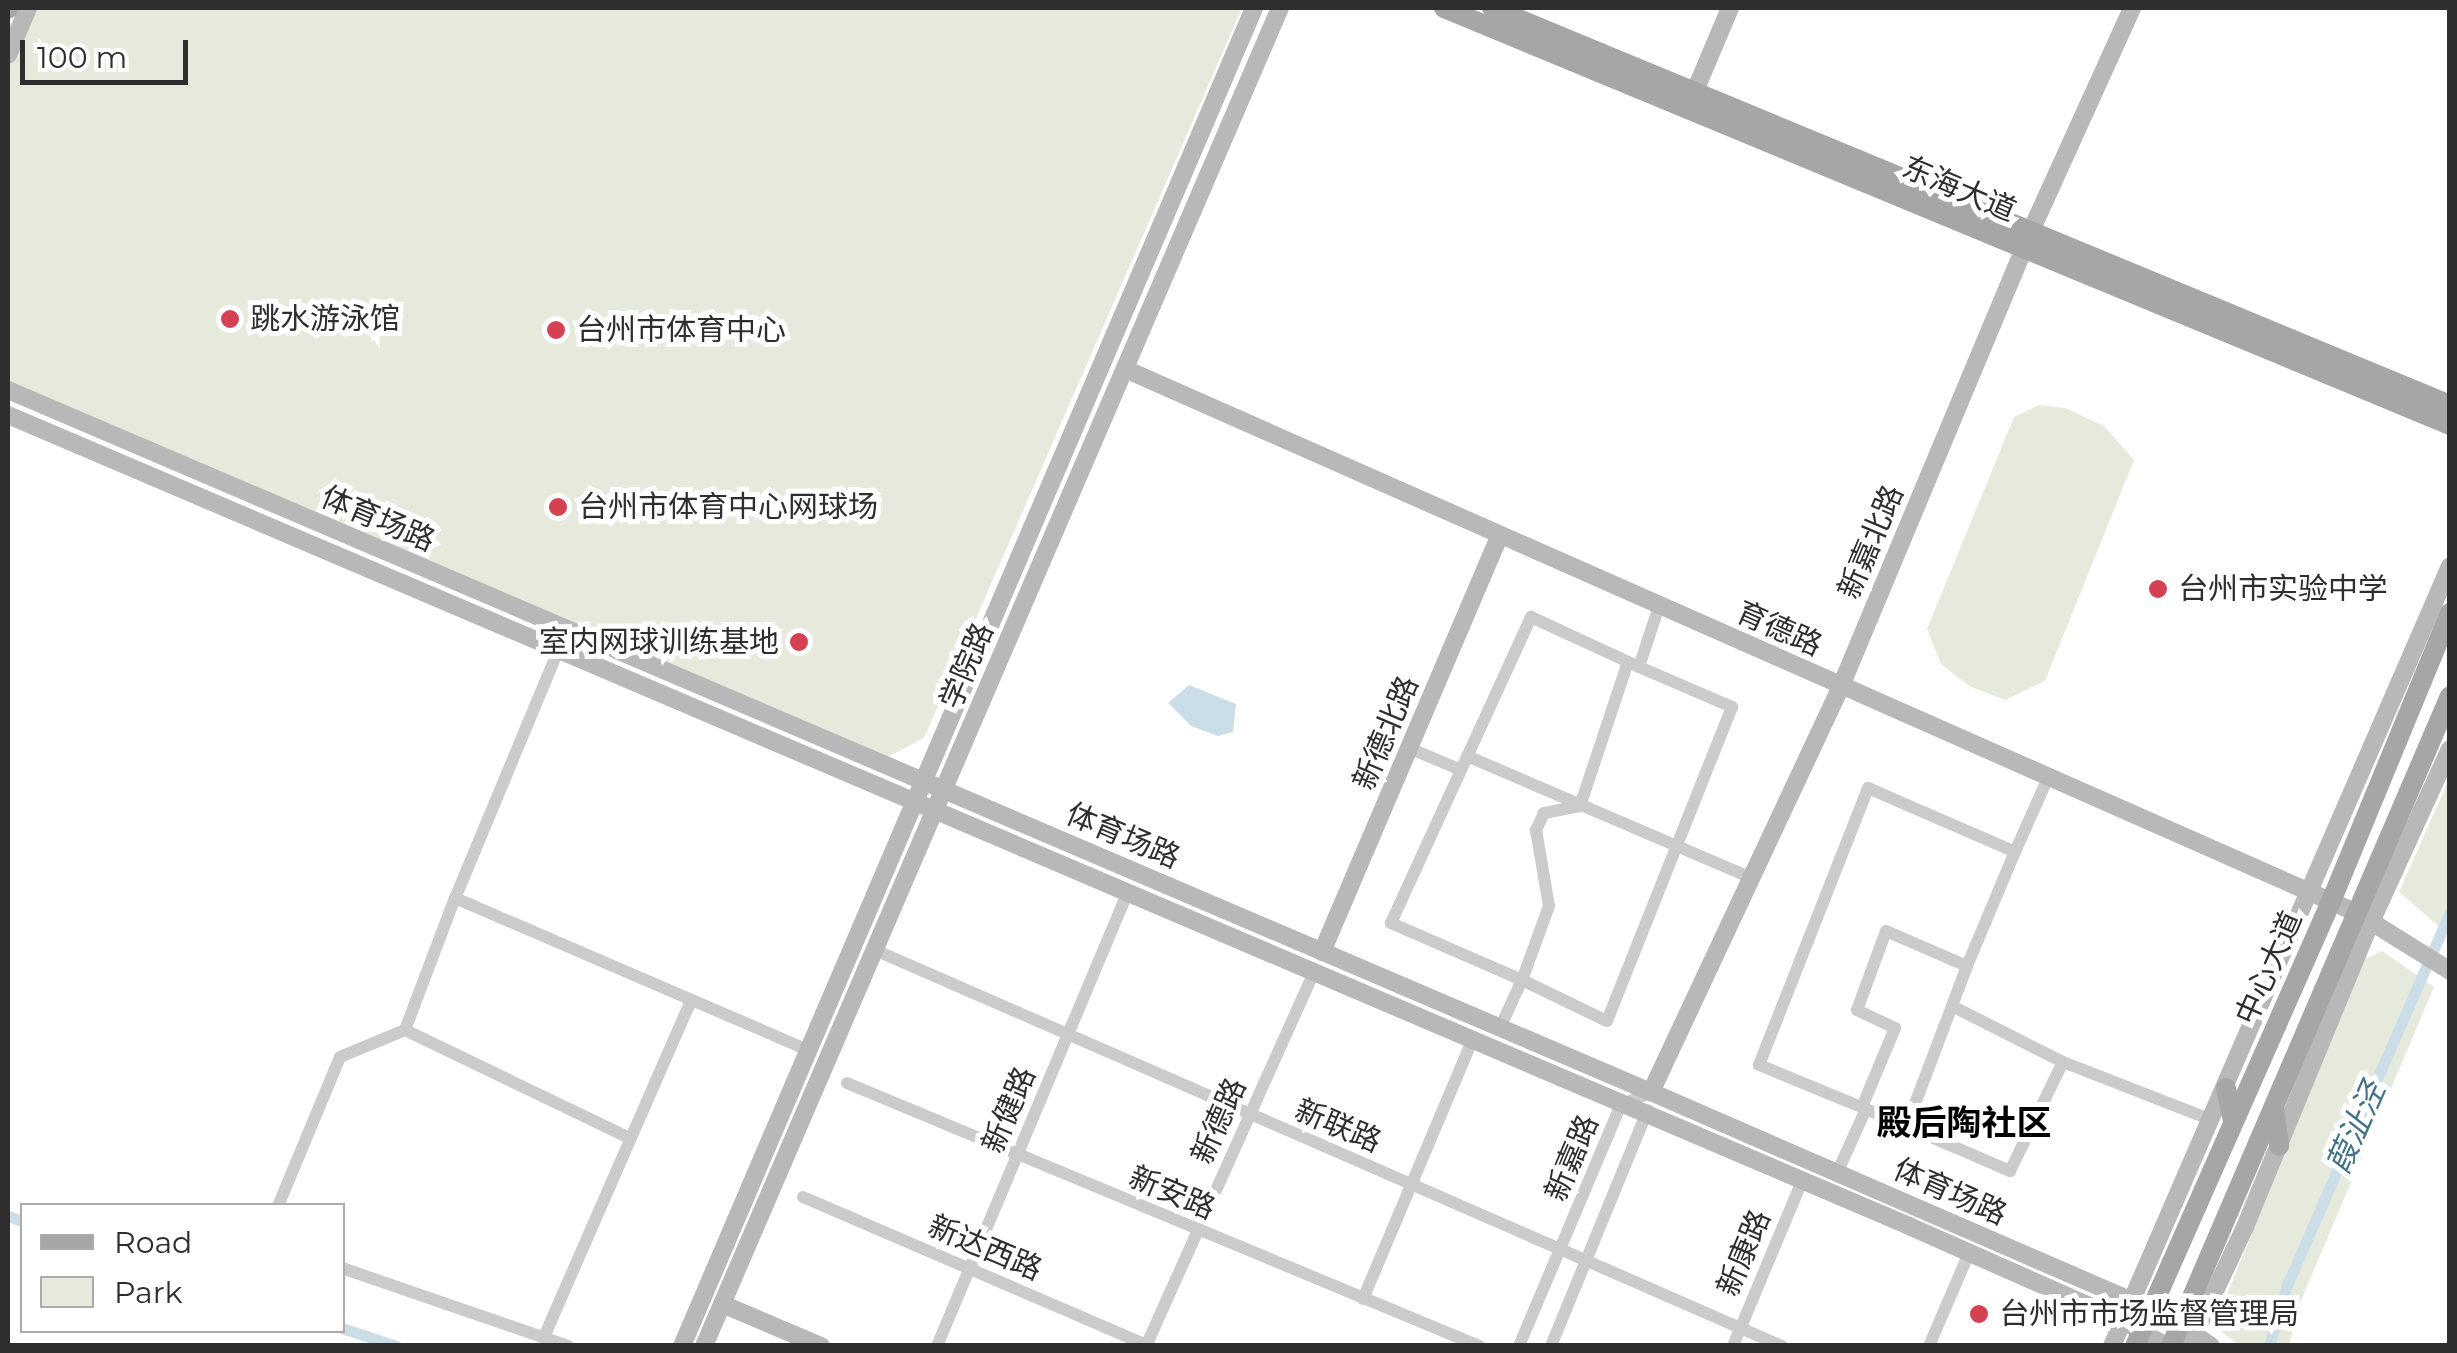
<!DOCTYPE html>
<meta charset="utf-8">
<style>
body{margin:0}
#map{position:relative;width:2457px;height:1353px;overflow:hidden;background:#fff;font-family:Montserrat,"Noto Sans SC",sans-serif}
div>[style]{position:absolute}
.green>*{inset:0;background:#e5eadd}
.water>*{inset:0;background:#cbdee8}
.canal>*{height:11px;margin:-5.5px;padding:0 5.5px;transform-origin:5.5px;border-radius:5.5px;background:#cbdee8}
.street>*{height:12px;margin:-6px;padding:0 6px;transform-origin:6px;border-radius:6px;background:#cbcbcb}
.secondary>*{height:18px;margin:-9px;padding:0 9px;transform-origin:9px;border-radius:9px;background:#b8b8b8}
.primary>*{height:20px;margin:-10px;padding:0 10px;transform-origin:10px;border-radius:10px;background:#a6a6a6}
.dots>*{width:28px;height:28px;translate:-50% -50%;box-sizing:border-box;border:5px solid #fff;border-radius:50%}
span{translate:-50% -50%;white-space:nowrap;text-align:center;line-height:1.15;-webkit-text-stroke:10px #fff;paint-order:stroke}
.street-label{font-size:30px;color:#2e2e2e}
.poi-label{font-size:30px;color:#2e2e2e}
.left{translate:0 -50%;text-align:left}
.right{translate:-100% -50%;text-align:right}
.water-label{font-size:32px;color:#437188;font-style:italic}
.quarter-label{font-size:35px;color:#000;font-weight:700}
.frame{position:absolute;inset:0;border:10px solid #2e2e2e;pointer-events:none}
.legend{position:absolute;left:20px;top:1203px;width:325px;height:130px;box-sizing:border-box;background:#fff;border:2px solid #ababab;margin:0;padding:12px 18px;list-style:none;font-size:30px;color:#2e2e2e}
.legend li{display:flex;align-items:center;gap:20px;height:50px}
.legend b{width:50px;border:2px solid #ababab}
.scale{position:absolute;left:20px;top:40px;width:168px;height:45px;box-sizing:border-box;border:5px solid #2e2e2e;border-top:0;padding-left:12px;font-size:30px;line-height:35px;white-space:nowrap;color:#2e2e2e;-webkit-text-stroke:8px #fff;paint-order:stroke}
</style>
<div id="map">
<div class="green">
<div style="clip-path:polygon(34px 8px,1242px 8px,924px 738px,870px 766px,8px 389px,8px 70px)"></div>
<div style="clip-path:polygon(2039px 405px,2065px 408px,2104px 426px,2134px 460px,2045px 681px,2005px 700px,1969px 686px,1941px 664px,1927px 629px,2014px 417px)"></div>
<div style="clip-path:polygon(2449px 779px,2449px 935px,2399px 892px)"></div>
<div style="clip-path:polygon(2382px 951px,2434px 987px,2299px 1305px,2289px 1345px,2239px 1345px,2214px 1326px,2365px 959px)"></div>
</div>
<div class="water">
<div style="clip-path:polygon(1189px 685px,1236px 704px,1233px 732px,1218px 736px,1191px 726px,1168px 703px)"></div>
</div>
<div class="canal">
<div style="left:8px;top:1216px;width:15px;rotate:20deg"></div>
<div style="left:342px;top:1328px;width:57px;rotate:18.4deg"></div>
<div style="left:2269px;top:1346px;width:64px;rotate:-73.6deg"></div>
<div style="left:2287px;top:1285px;width:407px;rotate:-66.4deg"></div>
</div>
<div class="street">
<div style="left:558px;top:651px;width:268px;rotate:112.6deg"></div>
<div style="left:455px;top:898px;width:384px;rotate:23.3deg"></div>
<div style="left:1628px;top:662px;width:152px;rotate:108.4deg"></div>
<div style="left:1580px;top:806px;width:37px;rotate:169deg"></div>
<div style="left:1544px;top:813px;width:19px;rotate:115deg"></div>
<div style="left:1536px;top:830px;width:77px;rotate:80.3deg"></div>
<div style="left:1549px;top:906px;width:79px;rotate:110deg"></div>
<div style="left:1522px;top:980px;width:94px;rotate:25.8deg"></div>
<div style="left:1607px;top:1021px;width:338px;rotate:-68.3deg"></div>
<div style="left:1732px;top:707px;width:101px;rotate:-156.7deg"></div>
<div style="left:1409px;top:748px;width:56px;rotate:22.9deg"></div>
<div style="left:1467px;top:756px;width:309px;rotate:23.2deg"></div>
<div style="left:875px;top:950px;width:990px;rotate:23.59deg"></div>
<div style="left:1952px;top:1006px;width:124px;rotate:26.8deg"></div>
<div style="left:2063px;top:1062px;width:160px;rotate:21.3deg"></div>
<div style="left:1500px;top:1028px;width:53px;rotate:-65.4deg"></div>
<div style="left:1522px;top:980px;width:143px;rotate:-156.5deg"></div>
<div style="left:1391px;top:923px;width:337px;rotate:-65.4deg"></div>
<div style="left:1531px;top:617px;width:119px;rotate:24.8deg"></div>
<div style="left:1639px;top:667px;width:64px;rotate:-71.8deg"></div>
<div style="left:405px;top:1030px;width:249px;rotate:25.7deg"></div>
<div style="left:847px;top:1083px;width:685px;rotate:22.59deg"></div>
<div style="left:1862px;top:1107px;width:86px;rotate:-67.3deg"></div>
<div style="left:1895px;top:1028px;width:42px;rotate:-154.7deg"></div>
<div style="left:1857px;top:1010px;width:84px;rotate:-69.8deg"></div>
<div style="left:1886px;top:931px;width:88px;rotate:23.4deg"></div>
<div style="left:1967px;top:966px;width:124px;rotate:-67.2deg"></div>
<div style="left:1866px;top:1109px;width:157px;rotate:23.3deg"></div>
<div style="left:2010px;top:1171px;width:121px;rotate:-64.1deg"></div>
<div style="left:1907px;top:1125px;width:170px;rotate:-69.3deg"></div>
<div style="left:1837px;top:1173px;width:70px;rotate:-65.6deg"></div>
<div style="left:1866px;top:1109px;width:116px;rotate:-157.6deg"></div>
<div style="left:1759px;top:1065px;width:298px;rotate:-68.5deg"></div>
<div style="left:1868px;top:788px;width:160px;rotate:23.5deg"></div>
<div style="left:2015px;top:852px;width:81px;rotate:-66deg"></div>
<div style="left:803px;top:1197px;width:374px;rotate:23.3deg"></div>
<div style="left:278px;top:1206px;width:161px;rotate:-67.4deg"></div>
<div style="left:340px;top:1057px;width:70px;rotate:-22.6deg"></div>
<div style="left:405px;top:1030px;width:141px;rotate:-69.3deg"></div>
<div style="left:342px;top:1268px;width:239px;rotate:19deg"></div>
<div style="left:1363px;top:1299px;width:280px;rotate:-67.1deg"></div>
<div style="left:544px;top:1337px;width:368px;rotate:-66.4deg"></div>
<div style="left:937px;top:1346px;width:491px;rotate:-67.2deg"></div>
<div style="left:1146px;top:1346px;width:410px;rotate:-65.8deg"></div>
<div style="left:1519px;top:1346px;width:262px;rotate:-67.1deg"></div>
<div style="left:1621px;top:1105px;width:33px;rotate:-23deg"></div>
<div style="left:1551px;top:1346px;width:255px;rotate:-67.7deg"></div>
<div style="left:1733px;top:1346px;width:179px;rotate:-67.3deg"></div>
<div style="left:1929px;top:1346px;width:101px;rotate:-66.7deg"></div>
</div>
<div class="secondary">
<div style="left:8px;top:55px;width:51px;rotate:-66.9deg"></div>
<div style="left:1695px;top:91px;width:90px;rotate:-67.1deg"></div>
<div style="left:1125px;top:369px;width:1347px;rotate:23.82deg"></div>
<div style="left:2357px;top:913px;width:110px;rotate:31.9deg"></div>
<div style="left:8px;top:390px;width:1787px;rotate:23.14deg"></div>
<div style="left:1651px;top:1092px;width:524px;rotate:23.49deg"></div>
<div style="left:2132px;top:1301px;width:54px;rotate:26.6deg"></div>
<div style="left:2180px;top:1325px;width:37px;rotate:34deg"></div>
<div style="left:8px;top:415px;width:2067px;rotate:23.1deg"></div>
<div style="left:1909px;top:1226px;width:234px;rotate:23.9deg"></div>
<div style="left:2123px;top:1321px;width:50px;rotate:30.2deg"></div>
<div style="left:1322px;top:952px;width:453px;rotate:-66.9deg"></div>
<div style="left:1651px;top:1092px;width:448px;rotate:-64.9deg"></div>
<div style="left:1841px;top:686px;width:493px;rotate:-67.3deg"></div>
<div style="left:2031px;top:231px;width:245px;rotate:-65.6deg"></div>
<div style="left:722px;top:1304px;width:108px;rotate:23deg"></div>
<div style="left:682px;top:1346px;width:1455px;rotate:-66.85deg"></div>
<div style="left:704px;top:1346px;width:1457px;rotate:-66.71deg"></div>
<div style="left:2112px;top:1346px;width:850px;rotate:-66.57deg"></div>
<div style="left:2189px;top:1346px;width:132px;rotate:-64.8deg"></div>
<div style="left:2245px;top:1227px;width:330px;rotate:-67.6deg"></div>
<div style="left:2371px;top:922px;width:190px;rotate:-65.5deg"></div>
</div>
<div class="primary">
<div style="left:1444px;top:8px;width:1089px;rotate:22.51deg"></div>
<div style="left:1492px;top:8px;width:1037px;rotate:22.51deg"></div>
<div style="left:8px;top:9px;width:1px;rotate:-90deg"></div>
<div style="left:2226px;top:1088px;width:35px;rotate:78deg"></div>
<div style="left:2274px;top:1109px;width:37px;rotate:82deg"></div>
<div style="left:2135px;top:1346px;width:483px;rotate:-66.2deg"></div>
<div style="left:2330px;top:904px;width:315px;rotate:-67.6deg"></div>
<div style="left:2171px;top:1346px;width:707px;rotate:-66.77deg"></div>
</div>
<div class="dots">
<div style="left:230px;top:319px;background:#d54053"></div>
<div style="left:556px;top:330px;background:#d54053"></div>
<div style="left:558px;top:507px;background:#d54053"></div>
<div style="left:2158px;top:589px;background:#d54053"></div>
<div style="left:799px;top:642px;background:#d54053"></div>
<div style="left:1979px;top:1314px;background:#d54053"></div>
</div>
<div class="street-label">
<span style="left:1959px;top:189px;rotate:23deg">东海大道</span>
<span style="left:378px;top:519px;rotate:23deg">体育场路</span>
<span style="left:1871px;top:542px;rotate:-67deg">新嘉北路</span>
<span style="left:1779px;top:629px;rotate:24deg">育德路</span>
<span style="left:967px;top:666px;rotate:-67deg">学院路</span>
<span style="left:1386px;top:733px;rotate:-67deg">新德北路</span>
<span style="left:1123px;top:836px;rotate:23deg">体育场路</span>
<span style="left:2269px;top:968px;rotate:-66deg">中心大道</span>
<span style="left:1009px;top:1110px;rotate:-67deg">新健路</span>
<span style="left:1219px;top:1121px;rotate:-66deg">新德路</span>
<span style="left:1338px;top:1126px;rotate:23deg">新联路</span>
<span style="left:1572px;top:1158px;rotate:-67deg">新嘉路</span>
<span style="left:1950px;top:1192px;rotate:24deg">体育场路</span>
<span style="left:1172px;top:1193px;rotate:23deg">新安路</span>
<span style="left:985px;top:1248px;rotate:23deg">新达西路</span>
<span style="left:1744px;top:1253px;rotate:-67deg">新康路</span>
</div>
<div class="poi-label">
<span class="left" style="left:250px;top:319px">跳水游泳馆</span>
<span class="left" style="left:576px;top:330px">台州市体育中心</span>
<span class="left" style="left:578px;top:507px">台州市体育中心网球场</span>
<span class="left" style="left:2178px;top:589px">台州市实验中学</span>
<span class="right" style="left:779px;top:642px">室内网球训练基地</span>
<span class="left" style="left:1999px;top:1314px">台州市市场监督管理局</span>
</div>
<div class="water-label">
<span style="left:2356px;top:1128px;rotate:-66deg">葭沚泾</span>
</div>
<div class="quarter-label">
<span style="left:1964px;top:1123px">殿后陶社区</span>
</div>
<div class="frame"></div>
<ul class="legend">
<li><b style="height:12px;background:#a6a6a6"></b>Road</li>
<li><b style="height:28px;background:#e5eadd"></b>Park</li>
</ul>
<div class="scale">100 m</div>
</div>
